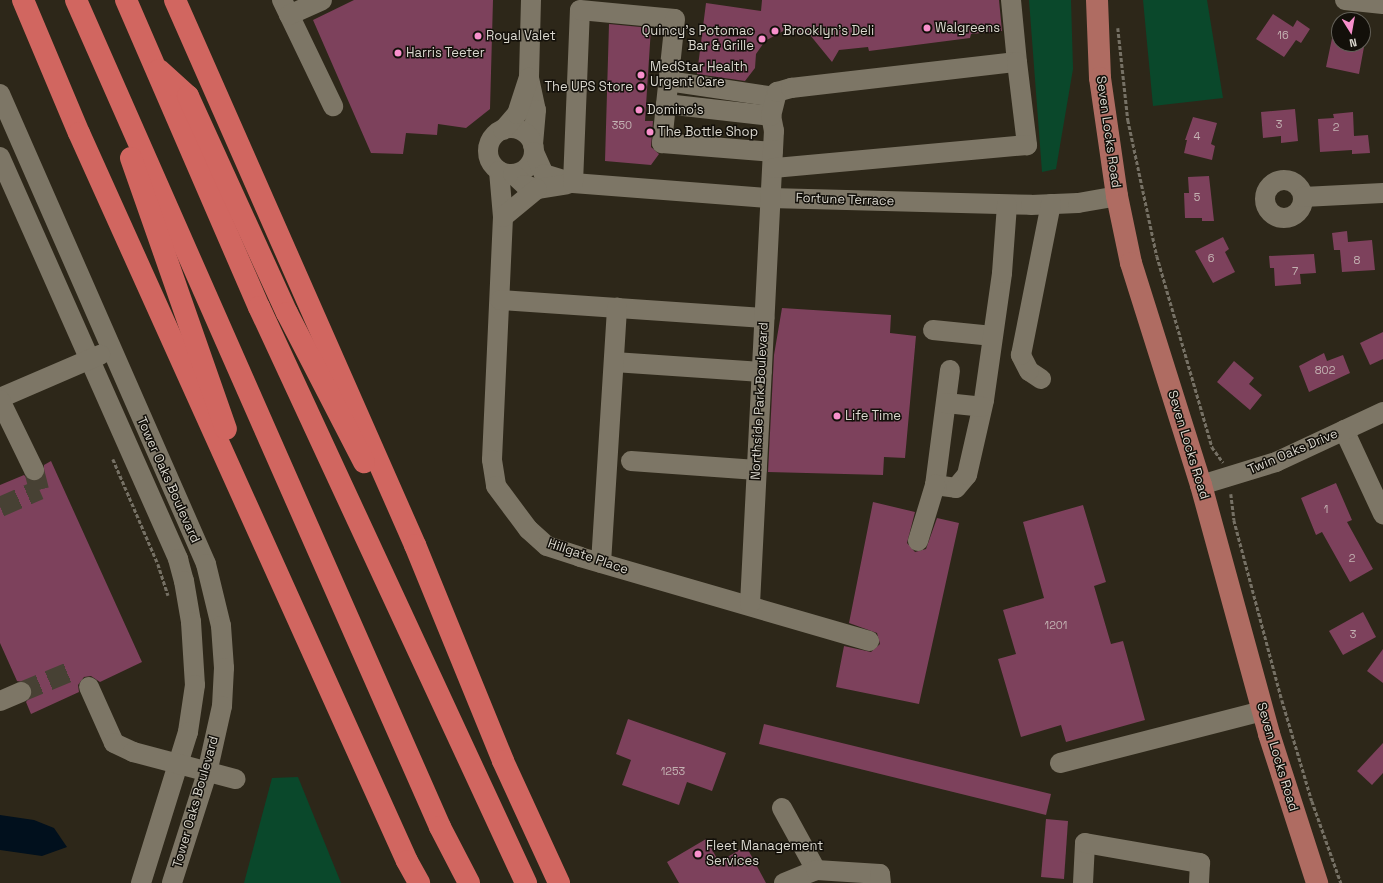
<!DOCTYPE html>
<style>
body{margin:0}
#map{position:relative;width:1383px;height:883px;overflow:hidden;background:#2d2719;font-family:"Space Grotesk",sans-serif}
div>[style]{position:absolute}
.green>*{inset:0;background:#0a482b}
.water>*{inset:0;background:#01101d}
.building>*{inset:0;background:#7d415c}
.minor-tunnel>*{height:20px;margin-top:-10px;transform-origin:0;background:repeating-linear-gradient(90deg,#474134 0 20px,transparent 0 30px)}
.path>*{height:2.5px;margin-top:-1.25px;transform-origin:0;background:repeating-linear-gradient(90deg,#767165 0 4px,transparent 0 6px)}
.minor>*{height:20px;margin:-10px;padding:0 10px;transform-origin:10px;border-radius:10px;background:#7d7666}
.minor>.ring{margin:-10px;padding:0;box-sizing:content-box;background:none;border:20px solid #7d7666;border-radius:50%}
.major>*{height:22px;margin:-11px;padding:0 11px;transform-origin:11px;border-radius:11px;background:#af6c62}
.highway>*{height:22px;margin:-11px;padding:0 11px;transform-origin:11px;border-radius:11px;background:#d16660}
.dots>*{width:11px;height:11px;translate:-50% -50%;box-sizing:border-box;border:2px solid #13100a;border-radius:50%}
span{translate:-50% -50%;white-space:nowrap;text-align:center;line-height:1.15;-webkit-text-stroke:3px #13100a;paint-order:stroke}
.number-label{font-size:11px;color:#c3b2b2}
.number-label span{-webkit-text-stroke-width:0}
.poi-label{font-size:13px;color:#dad7ce}
.left{translate:0 -50%;text-align:left}
.right{translate:-100% -50%;text-align:right}
.street-label{font-size:13px;color:#dad7ce}
.north{position:absolute;left:1331px;top:12px;width:40px;height:40px;box-sizing:border-box;background:#13100a;border:1px solid #636058;border-radius:50%;rotate:169deg;font-size:11px;font-weight:700;line-height:16px;text-align:center;color:#dad7ce}
.north::after{content:'';display:block;margin:auto;width:14px;height:18px;background:#f890cc;clip-path:polygon(50% 0,100% 100%,50% 72%,0 100%)}
</style>
<div id="map">
<div class="green">
<div style="clip-path:polygon(1029px 0,1071px 0,1073px 69px,1056px 169px,1042px 172px)"></div>
<div style="clip-path:polygon(1143px 0,1207px 0,1223px 98px,1153px 106px)"></div>
<div style="clip-path:polygon(298px 777px,341px 883px,244px 883px,272px 778px)"></div>
</div>
<div class="water">
<div style="clip-path:polygon(0 815px,34px 820px,54px 828px,67px 847px,42px 856px,0 850px)"></div>
</div>
<div class="building">
<div style="clip-path:polygon(354px 0,493px 0,490px 109px,466px 128px,438px 124px,437px 135px,406px 133px,403px 154px,371px 153px,313px 20px)"></div>
<div style="clip-path:polygon(762px 0,999px 0,1002px 31px,971px 34px,970px 38px,869px 51px,868px 47px,839px 50px,832px 62px,810px 35px,785px 30px,765px 41px,756px 54px,755px 68px,745px 81px,697px 74px,706px 3px,761px 11px)"></div>
<div style="clip-path:polygon(1273px 14px,1293px 27px,1297px 20px,1310px 29px,1301px 43px,1296px 40px,1284px 57px,1256px 39px)"></div>
<div style="clip-path:polygon(609px 24px,651px 28px,645px 121px,653px 121px,651px 147px,659px 154px,651px 165px,605px 161px)"></div>
<div style="clip-path:polygon(1335px 24px,1339px 25px,1339px 44px,1364px 47px,1359px 74px,1326px 67px)"></div>
<div style="clip-path:polygon(1295px 109px,1298px 141px,1281px 143px,1281px 136px,1263px 138px,1261px 112px)"></div>
<div style="clip-path:polygon(1353px 112px,1354px 136px,1368px 135px,1370px 153px,1352px 154px,1352px 150px,1320px 152px,1318px 119px,1334px 118px,1333px 114px)"></div>
<div style="clip-path:polygon(1193px 117px,1217px 123px,1211px 144px,1215px 146px,1212px 160px,1184px 153px,1187px 140px,1185px 140px)"></div>
<div style="clip-path:polygon(1209px 176px,1214px 221px,1202px 221px,1202px 218px,1185px 218px,1184px 193px,1189px 193px,1188px 177px)"></div>
<div style="clip-path:polygon(1347px 231px,1348px 242px,1372px 240px,1375px 270px,1342px 272px,1340px 250px,1334px 250px,1332px 233px)"></div>
<div style="clip-path:polygon(1223px 237px,1229px 249px,1225px 252px,1235px 272px,1213px 283px,1195px 251px)"></div>
<div style="clip-path:polygon(1314px 254px,1316px 273px,1300px 274px,1301px 284px,1275px 286px,1274px 268px,1270px 268px,1269px 256px)"></div>
<div style="clip-path:polygon(782px 308px,891px 315px,890px 333px,916px 336px,905px 458px,884px 457px,883px 475px,768px 472px,774px 355px)"></div>
<div style="clip-path:polygon(1383px 332px,1383px 359px,1370px 365px,1360px 343px)"></div>
<div style="clip-path:polygon(1324px 353px,1327px 361px,1343px 355px,1350px 373px,1309px 392px,1299px 366px)"></div>
<div style="clip-path:polygon(1234px 361px,1254px 378px,1249px 384px,1262px 395px,1250px 410px,1217px 382px)"></div>
<div style="clip-path:polygon(51px 461px,142px 662px,100px 682px,91px 676px,84px 677px,78px 685px,79px 692px,31px 714px,26px 702px,32px 694px,31px 687px,28px 683px,17px 681px,0 643px,0 485px,24px 475px,28px 480px,39px 480px,44px 476px,44px 465px)"></div>
<div style="clip-path:polygon(1336px 483px,1352px 520px,1347px 522px,1373px 569px,1350px 582px,1322px 532px,1316px 535px,1301px 498px)"></div>
<div style="clip-path:polygon(873px 502px,915px 512px,907px 543px,915px 552px,926px 549px,937px 518px,959px 523px,919px 704px,836px 687px,844px 646px,871px 652px,880px 644px,877px 633px,849px 623px)"></div>
<div style="clip-path:polygon(1083px 505px,1106px 582px,1094px 586px,1111px 644px,1123px 641px,1145px 720px,1066px 742px,1061px 725px,1021px 737px,998px 659px,1016px 654px,1003px 610px,1044px 598px,1023px 522px)"></div>
<div style="clip-path:polygon(1363px 612px,1376px 637px,1343px 655px,1329px 631px)"></div>
<div style="clip-path:polygon(1383px 649px,1383px 683px,1367px 671px)"></div>
<div style="clip-path:polygon(628px 719px,726px 753px,712px 791px,687px 782px,679px 805px,622px 785px,631px 760px,616px 754px)"></div>
<div style="clip-path:polygon(764px 724px,1051px 794px,1046px 815px,759px 744px)"></div>
<div style="clip-path:polygon(1383px 743px,1383px 773px,1372px 785px,1357px 771px)"></div>
<div style="clip-path:polygon(1046px 819px,1068px 821px,1064px 879px,1041px 877px)"></div>
<div style="clip-path:polygon(706px 839px,719px 862px,746px 846px,766px 883px,679px 883px,667px 862px)"></div>
</div>
<div class="minor-tunnel">
<div style="left:0;top:507px;width:43px;rotate:-23.6deg"></div>
<div style="left:39px;top:490px;width:21px;rotate:-104deg"></div>
<div style="left:21px;top:692px;width:57px;rotate:-22.5deg"></div>
</div>
<div class="path">
<div style="left:1118px;top:28px;width:93px;rotate:83.8deg"></div>
<div style="left:1128px;top:120px;width:139px;rotate:78deg"></div>
<div style="left:1157px;top:256px;width:199px;rotate:73.9deg"></div>
<div style="left:1212px;top:447px;width:19px;rotate:54deg"></div>
<div style="left:113px;top:459px;width:114px;rotate:66.8deg"></div>
<div style="left:158px;top:564px;width:33px;rotate:72deg"></div>
<div style="left:1231px;top:494px;width:26px;rotate:83deg"></div>
<div style="left:1234px;top:520px;width:186px;rotate:75.1deg"></div>
<div style="left:1282px;top:700px;width:105px;rotate:73.5deg"></div>
<div style="left:1312px;top:801px;width:87px;rotate:70.5deg"></div>
</div>
<div class="minor">
<div style="left:282px;top:0;width:118px;rotate:64.3deg"></div>
<div style="left:531px;top:0;width:78px;rotate:91.5deg"></div>
<div style="left:529px;top:78px;width:33px;rotate:78deg"></div>
<div style="left:536px;top:110px;width:35px;rotate:95deg"></div>
<div style="left:1011px;top:0;width:62px;rotate:84.5deg"></div>
<div style="left:1345px;top:0;width:38px;rotate:6deg"></div>
<div style="left:289px;top:15px;width:36px;rotate:-24deg"></div>
<div style="left:668px;top:81px;width:108px;rotate:8.5deg"></div>
<div style="left:0;top:94px;width:513px;rotate:66.33deg"></div>
<div style="left:206px;top:564px;width:64px;rotate:76.4deg"></div>
<div style="left:221px;top:626px;width:42px;rotate:85.9deg"></div>
<div style="left:224px;top:668px;width:38px;rotate:93deg"></div>
<div style="left:222px;top:706px;width:69px;rotate:102.6deg"></div>
<div style="left:207px;top:773px;width:115px;rotate:107.7deg"></div>
<div style="left:666px;top:104px;width:106px;rotate:6.5deg"></div>
<div class="ring" style="left:488px;top:128px;width:26px;height:26px"></div>
<div style="left:503px;top:130px;width:21px;rotate:-49deg"></div>
<div style="left:517px;top:114px;width:38px;rotate:-72deg"></div>
<div style="left:534px;top:152px;width:24px;rotate:66deg"></div>
<div style="left:544px;top:174px;width:30px;rotate:17deg"></div>
<div style="left:573px;top:183px;width:198px;rotate:4.4deg"></div>
<div style="left:770px;top:198px;width:261px;rotate:1.5deg"></div>
<div style="left:1031px;top:205px;width:47px;rotate:-2.4deg"></div>
<div style="left:1078px;top:203px;width:40px;rotate:-10deg"></div>
<div style="left:0;top:157px;width:440px;rotate:66.1deg"></div>
<div style="left:178px;top:559px;width:23px;rotate:75deg"></div>
<div style="left:184px;top:581px;width:42px;rotate:80.3deg"></div>
<div style="left:191px;top:622px;width:63px;rotate:86.4deg"></div>
<div style="left:195px;top:685px;width:48px;rotate:98.5deg"></div>
<div style="left:188px;top:732px;width:158px;rotate:107.3deg"></div>
<div style="left:499px;top:171px;width:46px;rotate:85deg"></div>
<div style="left:503px;top:217px;width:243px;rotate:92.6deg"></div>
<div style="left:492px;top:460px;width:26px;rotate:81deg"></div>
<div style="left:496px;top:486px;width:54px;rotate:53.3deg"></div>
<div style="left:528px;top:529px;width:25px;rotate:42deg"></div>
<div style="left:547px;top:546px;width:35px;rotate:18deg"></div>
<div style="left:580px;top:557px;width:301px;rotate:16.2deg"></div>
<div style="left:513px;top:174px;width:16px;rotate:43deg"></div>
<div style="left:525px;top:185px;width:13px;rotate:18deg"></div>
<div style="left:537px;top:189px;width:30px;rotate:-9deg"></div>
<div class="ring" style="left:1265px;top:180px;width:18px;height:18px"></div>
<div style="left:573px;top:183px;width:173px;rotate:-87.7deg"></div>
<div style="left:580px;top:10px;width:95px;rotate:5.4deg"></div>
<div style="left:675px;top:19px;width:125px;rotate:96deg"></div>
<div style="left:662px;top:143px;width:111px;rotate:4.6deg"></div>
<div style="left:1303px;top:197px;width:80px;rotate:-2.9deg"></div>
<div style="left:503px;top:217px;width:44px;rotate:-39.5deg"></div>
<div style="left:500px;top:300px;width:265px;rotate:3.9deg"></div>
<div style="left:933px;top:330px;width:60px;rotate:5.7deg"></div>
<div style="left:614px;top:362px;width:148px;rotate:3.9deg"></div>
<div style="left:950px;top:370px;width:116px;rotate:97.4deg"></div>
<div style="left:935px;top:485px;width:21px;rotate:8deg"></div>
<div style="left:956px;top:488px;width:17px;rotate:-50deg"></div>
<div style="left:967px;top:475px;width:77px;rotate:-77.2deg"></div>
<div style="left:984px;top:400px;width:128px;rotate:-81.9deg"></div>
<div style="left:1002px;top:273px;width:68px;rotate:-85.8deg"></div>
<div style="left:1041px;top:379px;width:14px;rotate:-146deg"></div>
<div style="left:1029px;top:371px;width:18px;rotate:-117deg"></div>
<div style="left:1021px;top:355px;width:154px;rotate:-78.8deg"></div>
<div style="left:0;top:398px;width:109px;rotate:-23.3deg"></div>
<div style="left:0;top:400px;width:78px;rotate:64.1deg"></div>
<div style="left:946px;top:403px;width:36px;rotate:6deg"></div>
<div style="left:1344px;top:430px;width:93px;rotate:65.1deg"></div>
<div style="left:631px;top:461px;width:126px;rotate:4.1deg"></div>
<div style="left:1201px;top:485px;width:78px;rotate:-17deg"></div>
<div style="left:1276px;top:462px;width:118px;rotate:-25deg"></div>
<div style="left:918px;top:541px;width:59px;rotate:-73.1deg"></div>
<div style="left:601px;top:563px;width:256px;rotate:-86.4deg"></div>
<div style="left:750px;top:604px;width:474px;rotate:-87.1deg"></div>
<div style="left:774px;top:131px;width:15px;rotate:-101deg"></div>
<div style="left:771px;top:116px;width:25px;rotate:-76deg"></div>
<div style="left:777px;top:92px;width:15px;rotate:-16deg"></div>
<div style="left:791px;top:88px;width:227px;rotate:-6.6deg"></div>
<div style="left:1017px;top:62px;width:84px;rotate:83.1deg"></div>
<div style="left:1027px;top:145px;width:255px;rotate:174.8deg"></div>
<div style="left:89px;top:687px;width:61px;rotate:65.9deg"></div>
<div style="left:114px;top:743px;width:21px;rotate:25deg"></div>
<div style="left:133px;top:752px;width:106px;rotate:14.8deg"></div>
<div style="left:0;top:701px;width:23px;rotate:-23deg"></div>
<div style="left:1060px;top:763px;width:209px;rotate:-14.4deg"></div>
<div style="left:782px;top:808px;width:71px;rotate:61.3deg"></div>
<div style="left:784px;top:883px;width:35px;rotate:-22deg"></div>
<div style="left:816px;top:870px;width:64px;rotate:3.6deg"></div>
<div style="left:880px;top:874px;width:9px;rotate:84deg"></div>
<div style="left:1083px;top:883px;width:40px;rotate:-87.1deg"></div>
<div style="left:1085px;top:843px;width:117px;rotate:9.9deg"></div>
<div style="left:1200px;top:863px;width:20px;rotate:93deg"></div>
</div>
<div class="major">
<div style="left:1097px;top:0;width:78px;rotate:87.8deg"></div>
<div style="left:1100px;top:78px;width:119px;rotate:81.8deg"></div>
<div style="left:1117px;top:196px;width:68px;rotate:78.2deg"></div>
<div style="left:1131px;top:263px;width:233px;rotate:72.5deg"></div>
<div style="left:1201px;top:485px;width:258px;rotate:74.7deg"></div>
<div style="left:1269px;top:734px;width:157px;rotate:72.1deg"></div>
</div>
<div class="highway">
<div style="left:23px;top:0;width:144px;rotate:67.2deg"></div>
<div style="left:79px;top:133px;width:798px;rotate:65.75deg"></div>
<div style="left:407px;top:861px;width:25px;rotate:61deg"></div>
<div style="left:76px;top:0;width:904px;rotate:66.24deg"></div>
<div style="left:440px;top:827px;width:63px;rotate:62.6deg"></div>
<div style="left:126px;top:0;width:335px;rotate:66.6deg"></div>
<div style="left:259px;top:307px;width:635px;rotate:65.13deg"></div>
<div style="left:175px;top:0;width:596px;rotate:66.23deg"></div>
<div style="left:415px;top:545px;width:233px;rotate:67.8deg"></div>
<div style="left:503px;top:761px;width:134px;rotate:65.3deg"></div>
<div style="left:159px;top:70px;width:39px;rotate:42deg"></div>
<div style="left:188px;top:96px;width:239px;rotate:65.5deg"></div>
<div style="left:287px;top:313px;width:168px;rotate:62.7deg"></div>
<div style="left:131px;top:158px;width:287px;rotate:70.7deg"></div>
</div>
<div class="dots">
<div style="left:927px;top:28px;background:#f890cc"></div>
<div style="left:775px;top:31px;background:#f890cc"></div>
<div style="left:478px;top:36px;background:#f890cc"></div>
<div style="left:762px;top:39px;background:#f890cc"></div>
<div style="left:398px;top:53px;background:#f890cc"></div>
<div style="left:641px;top:75px;background:#f890cc"></div>
<div style="left:641px;top:87px;background:#f890cc"></div>
<div style="left:639px;top:110px;background:#f890cc"></div>
<div style="left:650px;top:132px;background:#f890cc"></div>
<div style="left:837px;top:416px;background:#f890cc"></div>
<div style="left:698px;top:854px;background:#f890cc"></div>
</div>
<div class="number-label">
<span style="left:1283px;top:35px">16</span>
<span style="left:1279px;top:124px">3</span>
<span style="left:622px;top:125px">350</span>
<span style="left:1336px;top:127px">2</span>
<span style="left:1197px;top:136px">4</span>
<span style="left:1197px;top:197px">5</span>
<span style="left:1211px;top:258px">6</span>
<span style="left:1357px;top:260px">8</span>
<span style="left:1295px;top:271px">7</span>
<span style="left:1325px;top:370px">802</span>
<span style="left:1326px;top:509px">1</span>
<span style="left:1352px;top:558px">2</span>
<span style="left:1056px;top:625px">1201</span>
<span style="left:1353px;top:634px">3</span>
<span style="left:673px;top:771px">1253</span>
</div>
<div class="poi-label">
<span class="left" style="left:935px;top:28px">Walgreens</span>
<span class="left" style="left:783px;top:31px">Brooklyn's Deli</span>
<span class="right" style="left:754px;top:39px">Quincy's Potomac<br>Bar &amp; Grille</span>
<span class="left" style="left:486px;top:36px">Royal Valet</span>
<span class="left" style="left:406px;top:53px">Harris Teeter</span>
<span class="left" style="left:650px;top:75px">MedStar Health<br>Urgent Care</span>
<span class="right" style="left:633px;top:87px">The UPS Store</span>
<span class="left" style="left:647px;top:110px">Domino's</span>
<span class="left" style="left:658px;top:132px">The Bottle Shop</span>
<span class="left" style="left:845px;top:416px">Life Time</span>
<span class="left" style="left:706px;top:854px">Fleet Management<br>Services</span>
</div>
<div class="street-label">
<span style="left:1108px;top:132px;rotate:82deg">Seven Locks Road</span>
<span style="left:845px;top:200px;rotate:2deg">Fortune Terrace</span>
<span style="left:760px;top:401px;rotate:-87deg">Northside Park Boulevard</span>
<span style="left:1188px;top:445px;rotate:73deg">Seven Locks Road</span>
<span style="left:1293px;top:452px;rotate:-23deg">Twin Oaks Drive</span>
<span style="left:168px;top:480px;rotate:66deg">Tower Oaks Boulevard</span>
<span style="left:588px;top:557px;rotate:19deg">Hillgate Place</span>
<span style="left:1277px;top:757px;rotate:73deg">Seven Locks Road</span>
<span style="left:196px;top:802px;rotate:-74deg">Tower Oaks Boulevard</span>
</div>
<div class="north">N</div>
</div>
